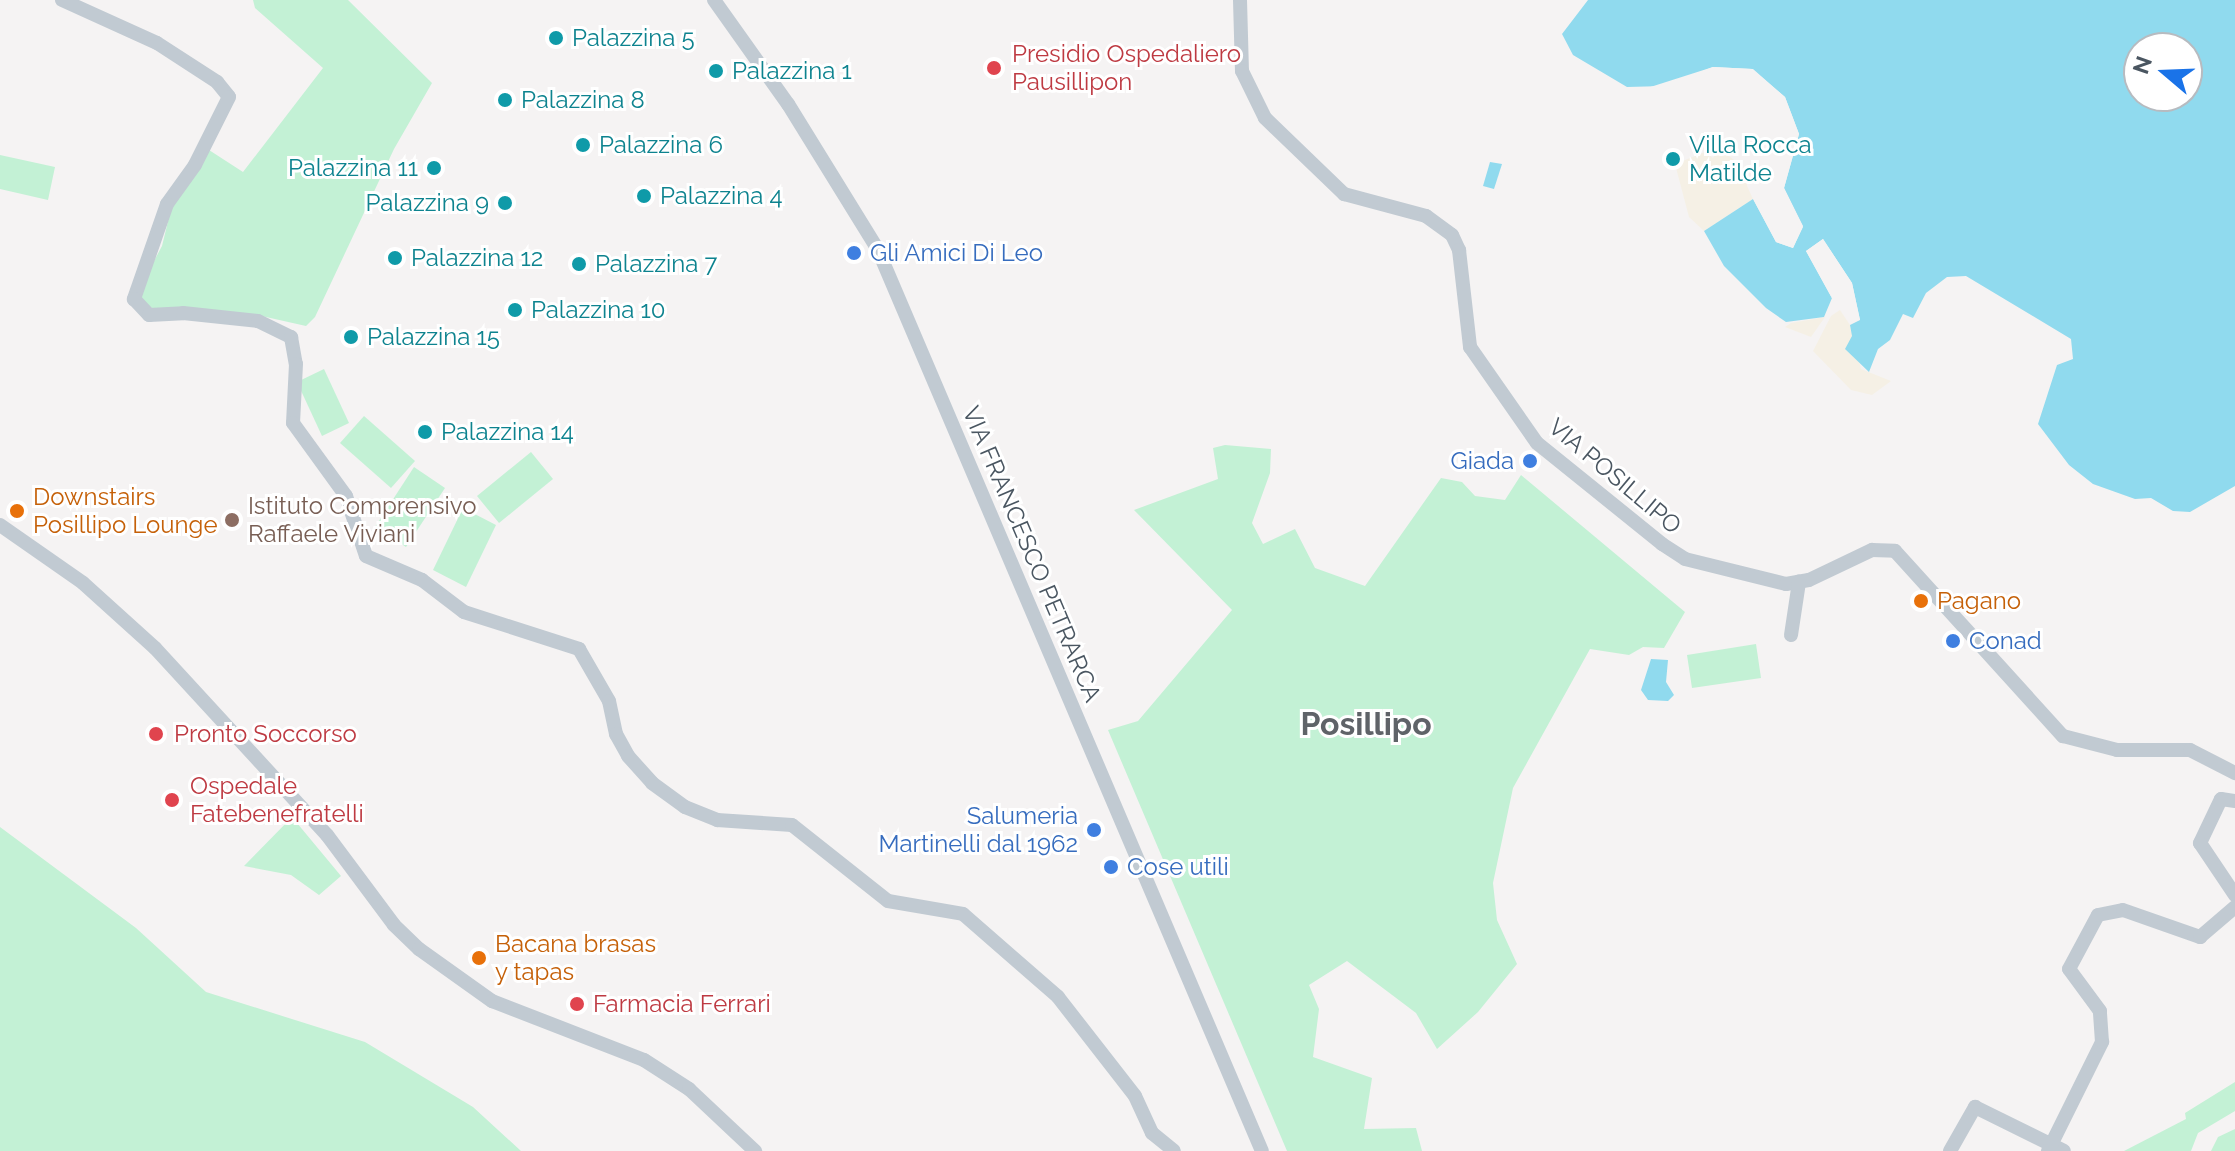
<!DOCTYPE html>
<style>
body{margin:0}
#map{position:relative;width:2235px;height:1151px;overflow:hidden;background:#f5f3f3;font-family:Raleway,sans-serif}
div>[style]{position:absolute}
.green>*{inset:0;background:#c3f1d5}
.sand>*{inset:0;background:#f5f0e5}
.water>*{inset:0;background:#90daee}
.pier>*{inset:0;background:#f5f3f3}
.minor>*{height:14px;margin:-7px;padding:0 7px;transform-origin:7px;border-radius:7px;background:#c1cad2}
.dots>*{width:22px;height:22px;translate:-50% -50%;box-sizing:border-box;border:4px solid #fff;border-radius:50%}
span{translate:-50% -50%;white-space:nowrap;text-align:center;line-height:1.15;-webkit-text-stroke:6px #fff;paint-order:stroke}
.culture-label{font-size:24px;color:#0d838f}
.left{translate:0 -50%;text-align:left}
.right{translate:-100% -50%;text-align:right}
.health-label{font-size:24px;color:#be3a42}
.shop-label{font-size:24px;color:#366cbe}
.street-label{font-size:24px;color:#4a5661}
.food-label{font-size:24px;color:#c56008}
.education-label{font-size:24px;color:#785e54}
.district-label{font-size:32px;color:#5f6368;font-weight:700}
.north{position:absolute;left:2123px;top:32px;width:80px;height:80px;box-sizing:border-box;background:#fff;border:2px solid #b7bbc0;border-radius:50%;rotate:289deg;font-size:22px;font-weight:700;line-height:32px;text-align:center;color:#4a5661}
.north::after{content:'';display:block;margin:auto;width:28px;height:36px;background:#1a73e8;clip-path:polygon(50% 0,100% 100%,50% 72%,0 100%)}
</style>
<div id="map">
<div class="green">
<div style="clip-path:polygon(253px 0,348px 0,432px 83px,394px 149px,315px 317px,306px 326px,257px 315px,152px 308px,142px 302px,139px 289px,162px 246px,172px 205px,209px 150px,243px 172px,323px 68px,255px 8px)"></div>
<div style="clip-path:polygon(0 155px,55px 167px,48px 200px,0 189px)"></div>
<div style="clip-path:polygon(324px 369px,349px 423px,322px 436px,297px 382px)"></div>
<div style="clip-path:polygon(364px 416px,415px 461px,391px 488px,340px 443px)"></div>
<div style="clip-path:polygon(1225px 445px,1271px 449px,1270px 473px,1252px 523px,1263px 544px,1295px 529px,1315px 568px,1365px 586px,1441px 478px,1462px 482px,1475px 496px,1505px 500px,1521px 475px,1685px 612px,1664px 648px,1643px 647px,1629px 655px,1590px 649px,1513px 788px,1493px 883px,1497px 920px,1517px 964px,1478px 1012px,1437px 1049px,1416px 1013px,1347px 961px,1309px 985px,1319px 1009px,1313px 1057px,1372px 1078px,1364px 1129px,1416px 1128px,1422px 1151px,1287px 1151px,1108px 730px,1138px 721px,1232px 610px,1134px 510px,1218px 479px,1213px 448px)"></div>
<div style="clip-path:polygon(531px 452px,553px 479px,499px 523px,477px 496px)"></div>
<div style="clip-path:polygon(414px 467px,445px 488px,406px 547px,375px 527px)"></div>
<div style="clip-path:polygon(463px 508px,496px 525px,466px 587px,433px 570px)"></div>
<div style="clip-path:polygon(1756px 644px,1761px 678px,1692px 688px,1687px 655px)"></div>
<div style="clip-path:polygon(292px 817px,341px 876px,319px 895px,291px 875px,244px 866px)"></div>
<div style="clip-path:polygon(0 827px,136px 928px,206px 992px,365px 1042px,473px 1107px,521px 1151px,0 1151px)"></div>
<div style="clip-path:polygon(2235px 1082px,2235px 1111px,2198px 1133px,2191px 1151px,2124px 1151px,2186px 1119px,2185px 1113px)"></div>
<div style="clip-path:polygon(2235px 1129px,2235px 1151px,2211px 1151px,2218px 1137px)"></div>
</div>
<div class="sand">
<div style="clip-path:polygon(1720px 149px,1748px 171px,1747px 186px,1753px 199px,1704px 231px,1689px 217px,1675px 164px,1705px 152px,1713px 158px)"></div>
<div style="clip-path:polygon(1840px 310px,1850px 325px,1861px 369px,1891px 381px,1872px 395px,1851px 390px,1813px 351px,1831px 316px)"></div>
<div style="clip-path:polygon(1825px 317px,1811px 337px,1785px 327px,1791px 323px)"></div>
</div>
<div class="water">
<div style="clip-path:polygon(evenodd,1588px 0,2235px 0,2235px 486px,2190px 512px,2173px 511px,2151px 498px,2135px 499px,2093px 484px,2069px 465px,2038px 424px,2057px 365px,2073px 359px,2071px 339px,1966px 276px,1947px 277px,1926px 293px,1913px 318px,1903px 314px,1890px 340px,1878px 349px,1869px 372px,1845px 349px,1852px 336px,1850px 325px,1860px 320px,1852px 283px,1823px 239px,1806px 251px,1832px 298px,1824px 317px,1786px 322px,1766px 308px,1724px 266px,1704px 231px,1753px 199px,1776px 242px,1793px 248px,1803px 226px,1784px 188px,1799px 134px,1785px 97px,1752px 69px,1713px 67px,1664px 86px,1627px 87px,1573px 55px,1562px 34px,1588px 0,2139px 48px,2187px 48px,2187px 96px,2139px 96px,2139px 48px)"></div>
<div style="clip-path:polygon(1490px 162px,1502px 164px,1494px 189px,1483px 186px)"></div>
<div style="clip-path:polygon(1651px 659px,1668px 660px,1666px 682px,1674px 695px,1668px 701px,1648px 700px,1641px 690px)"></div>
</div>
<div class="pier">
<div style="clip-path:polygon(1713px 67px,1753px 69px,1785px 97px,1799px 134px,1784px 188px,1803px 227px,1793px 248px,1776px 242px,1751px 195px,1779px 239px,1791px 244px,1799px 227px,1780px 188px,1794px 134px,1782px 99px,1751px 72px,1713px 71px,1665px 90px,1641px 90px)"></div>
<div style="clip-path:polygon(1823px 239px,1852px 283px,1860px 320px,1847px 321px,1856px 318px,1856px 307px,1834px 258px,1822px 244px,1812px 251px,1834px 302px,1806px 251px)"></div>
</div>
<div class="minor">
<div style="left:62px;top:0;width:104px;rotate:24.4deg"></div>
<div style="left:157px;top:43px;width:72px;rotate:33deg"></div>
<div style="left:217px;top:82px;width:19px;rotate:51deg"></div>
<div style="left:229px;top:97px;width:76px;rotate:116.6deg"></div>
<div style="left:195px;top:165px;width:48px;rotate:125.7deg"></div>
<div style="left:167px;top:204px;width:101px;rotate:109.2deg"></div>
<div style="left:134px;top:299px;width:22px;rotate:47deg"></div>
<div style="left:149px;top:315px;width:34px;rotate:-3deg"></div>
<div style="left:183px;top:313px;width:75px;rotate:6.1deg"></div>
<div style="left:258px;top:321px;width:37px;rotate:26deg"></div>
<div style="left:291px;top:337px;width:27px;rotate:80deg"></div>
<div style="left:296px;top:364px;width:59px;rotate:92.9deg"></div>
<div style="left:293px;top:423px;width:90px;rotate:54deg"></div>
<div style="left:346px;top:496px;width:63px;rotate:71.6deg"></div>
<div style="left:366px;top:556px;width:61px;rotate:23.2deg"></div>
<div style="left:422px;top:580px;width:53px;rotate:37.3deg"></div>
<div style="left:464px;top:612px;width:121px;rotate:17.8deg"></div>
<div style="left:579px;top:649px;width:60px;rotate:60deg"></div>
<div style="left:609px;top:701px;width:34px;rotate:78deg"></div>
<div style="left:616px;top:734px;width:25px;rotate:61deg"></div>
<div style="left:628px;top:756px;width:36px;rotate:48deg"></div>
<div style="left:652px;top:783px;width:41px;rotate:36deg"></div>
<div style="left:685px;top:807px;width:35px;rotate:22deg"></div>
<div style="left:717px;top:820px;width:75px;rotate:3.8deg"></div>
<div style="left:792px;top:825px;width:122px;rotate:38.4deg"></div>
<div style="left:888px;top:901px;width:76px;rotate:9.8deg"></div>
<div style="left:963px;top:914px;width:126px;rotate:41.1deg"></div>
<div style="left:1058px;top:997px;width:125px;rotate:52.1deg"></div>
<div style="left:1135px;top:1096px;width:41px;rotate:65.3deg"></div>
<div style="left:1152px;top:1133px;width:28px;rotate:39deg"></div>
<div style="left:714px;top:0;width:128px;rotate:54.6deg"></div>
<div style="left:788px;top:104px;width:172px;rotate:58.3deg"></div>
<div style="left:878px;top:250px;width:979px;rotate:66.92deg"></div>
<div style="left:1240px;top:0;width:71px;rotate:88.4deg"></div>
<div style="left:1242px;top:71px;width:52px;rotate:63.9deg"></div>
<div style="left:1265px;top:118px;width:110px;rotate:43.9deg"></div>
<div style="left:1344px;top:194px;width:85px;rotate:15deg"></div>
<div style="left:1426px;top:216px;width:32px;rotate:36deg"></div>
<div style="left:1452px;top:235px;width:17px;rotate:65deg"></div>
<div style="left:1459px;top:250px;width:98px;rotate:83.5deg"></div>
<div style="left:1470px;top:347px;width:117px;rotate:55.1deg"></div>
<div style="left:1537px;top:443px;width:161px;rotate:38.9deg"></div>
<div style="left:1662px;top:544px;width:27px;rotate:33deg"></div>
<div style="left:1685px;top:559px;width:104px;rotate:13.9deg"></div>
<div style="left:1786px;top:584px;width:23px;rotate:-10deg"></div>
<div style="left:1809px;top:580px;width:70px;rotate:-25.5deg"></div>
<div style="left:1872px;top:550px;width:23px;rotate:2deg"></div>
<div style="left:1895px;top:551px;width:250px;rotate:47.8deg"></div>
<div style="left:2063px;top:736px;width:56px;rotate:14.5deg"></div>
<div style="left:2117px;top:750px;width:73px"></div>
<div style="left:2190px;top:750px;width:51px;rotate:27.1deg"></div>
<div style="left:0;top:525px;width:101px;rotate:34.9deg"></div>
<div style="left:83px;top:583px;width:97px;rotate:42.1deg"></div>
<div style="left:155px;top:648px;width:254px;rotate:47.4deg"></div>
<div style="left:327px;top:835px;width:112px;rotate:53.3deg"></div>
<div style="left:394px;top:925px;width:35px;rotate:44deg"></div>
<div style="left:419px;top:949px;width:90px;rotate:35.5deg"></div>
<div style="left:492px;top:1001px;width:163px;rotate:21.2deg"></div>
<div style="left:644px;top:1060px;width:54px;rotate:32.8deg"></div>
<div style="left:689px;top:1089px;width:91px;rotate:43.2deg"></div>
<div style="left:1791px;top:635px;width:54px;rotate:-81.4deg"></div>
<div style="left:2235px;top:801px;width:14px;rotate:-172deg"></div>
<div style="left:2221px;top:799px;width:49px;rotate:115.5deg"></div>
<div style="left:2200px;top:843px;width:63px;rotate:56.1deg"></div>
<div style="left:1950px;top:1151px;width:51px;rotate:-60.4deg"></div>
<div style="left:1975px;top:1107px;width:99px;rotate:26.3deg"></div>
<div style="left:2048px;top:1151px;width:122px;rotate:-63.6deg"></div>
<div style="left:2102px;top:1042px;width:31px;rotate:-94deg"></div>
<div style="left:2100px;top:1011px;width:52px;rotate:-126.4deg"></div>
<div style="left:2069px;top:969px;width:61px;rotate:-61.8deg"></div>
<div style="left:2098px;top:915px;width:25px;rotate:-11deg"></div>
<div style="left:2123px;top:910px;width:82px;rotate:19.3deg"></div>
<div style="left:2200px;top:937px;width:46px;rotate:-40.6deg"></div>
</div>
<div class="dots">
<div style="left:556px;top:38px;background:#0f9aa8"></div>
<div style="left:994px;top:68px;background:#e0444e"></div>
<div style="left:716px;top:71px;background:#0f9aa8"></div>
<div style="left:505px;top:100px;background:#0f9aa8"></div>
<div style="left:583px;top:145px;background:#0f9aa8"></div>
<div style="left:1673px;top:159px;background:#0f9aa8"></div>
<div style="left:434px;top:168px;background:#0f9aa8"></div>
<div style="left:644px;top:196px;background:#0f9aa8"></div>
<div style="left:505px;top:203px;background:#0f9aa8"></div>
<div style="left:854px;top:253px;background:#3f7fe0"></div>
<div style="left:395px;top:258px;background:#0f9aa8"></div>
<div style="left:579px;top:264px;background:#0f9aa8"></div>
<div style="left:515px;top:310px;background:#0f9aa8"></div>
<div style="left:351px;top:337px;background:#0f9aa8"></div>
<div style="left:425px;top:432px;background:#0f9aa8"></div>
<div style="left:1530px;top:461px;background:#3f7fe0"></div>
<div style="left:17px;top:511px;background:#e8710a"></div>
<div style="left:232px;top:520px;background:#8d6e63"></div>
<div style="left:1921px;top:601px;background:#e8710a"></div>
<div style="left:1953px;top:641px;background:#3f7fe0"></div>
<div style="left:156px;top:734px;background:#e0444e"></div>
<div style="left:172px;top:800px;background:#e0444e"></div>
<div style="left:1094px;top:830px;background:#3f7fe0"></div>
<div style="left:1111px;top:867px;background:#3f7fe0"></div>
<div style="left:479px;top:958px;background:#e8710a"></div>
<div style="left:577px;top:1004px;background:#e0444e"></div>
</div>
<div class="culture-label">
<span class="left" style="left:572px;top:38px">Palazzina 5</span>
<span class="left" style="left:732px;top:71px">Palazzina 1</span>
<span class="left" style="left:521px;top:100px">Palazzina 8</span>
<span class="left" style="left:599px;top:145px">Palazzina 6</span>
<span class="left" style="left:1689px;top:159px">Villa Rocca<br>Matilde</span>
<span class="right" style="left:418px;top:168px">Palazzina 11</span>
<span class="left" style="left:660px;top:196px">Palazzina 4</span>
<span class="right" style="left:489px;top:203px">Palazzina 9</span>
<span class="left" style="left:411px;top:258px">Palazzina 12</span>
<span class="left" style="left:595px;top:264px">Palazzina 7</span>
<span class="left" style="left:531px;top:310px">Palazzina 10</span>
<span class="left" style="left:367px;top:337px">Palazzina 15</span>
<span class="left" style="left:441px;top:432px">Palazzina 14</span>
</div>
<div class="health-label">
<span class="left" style="left:1012px;top:68px">Presidio Ospedaliero<br>Pausillipon</span>
<span class="left" style="left:174px;top:734px">Pronto Soccorso</span>
<span class="left" style="left:190px;top:800px">Ospedale<br>Fatebenefratelli</span>
<span class="left" style="left:593px;top:1004px">Farmacia Ferrari</span>
</div>
<div class="shop-label">
<span class="left" style="left:870px;top:253px">Gli Amici Di Leo</span>
<span class="right" style="left:1514px;top:461px">Giada</span>
<span class="left" style="left:1969px;top:641px">Conad</span>
<span class="right" style="left:1078px;top:830px">Salumeria<br>Martinelli dal 1962</span>
<span class="left" style="left:1127px;top:867px">Cose utili</span>
</div>
<div class="street-label">
<span style="left:1615px;top:476px;rotate:40deg">VIA POSILLIPO</span>
<span style="left:1032px;top:554px;rotate:67deg">VIA FRANCESCO PETRARCA</span>
</div>
<div class="food-label">
<span class="left" style="left:33px;top:511px">Downstairs<br>Posillipo Lounge</span>
<span class="left" style="left:1937px;top:601px">Pagano</span>
<span class="left" style="left:495px;top:958px">Bacana brasas<br>y tapas</span>
</div>
<div class="education-label">
<span class="left" style="left:248px;top:520px">Istituto Comprensivo<br>Raffaele Viviani</span>
</div>
<div class="district-label">
<span style="left:1366px;top:724px">Posillipo</span>
</div>
<div class="north">N</div>
</div>
